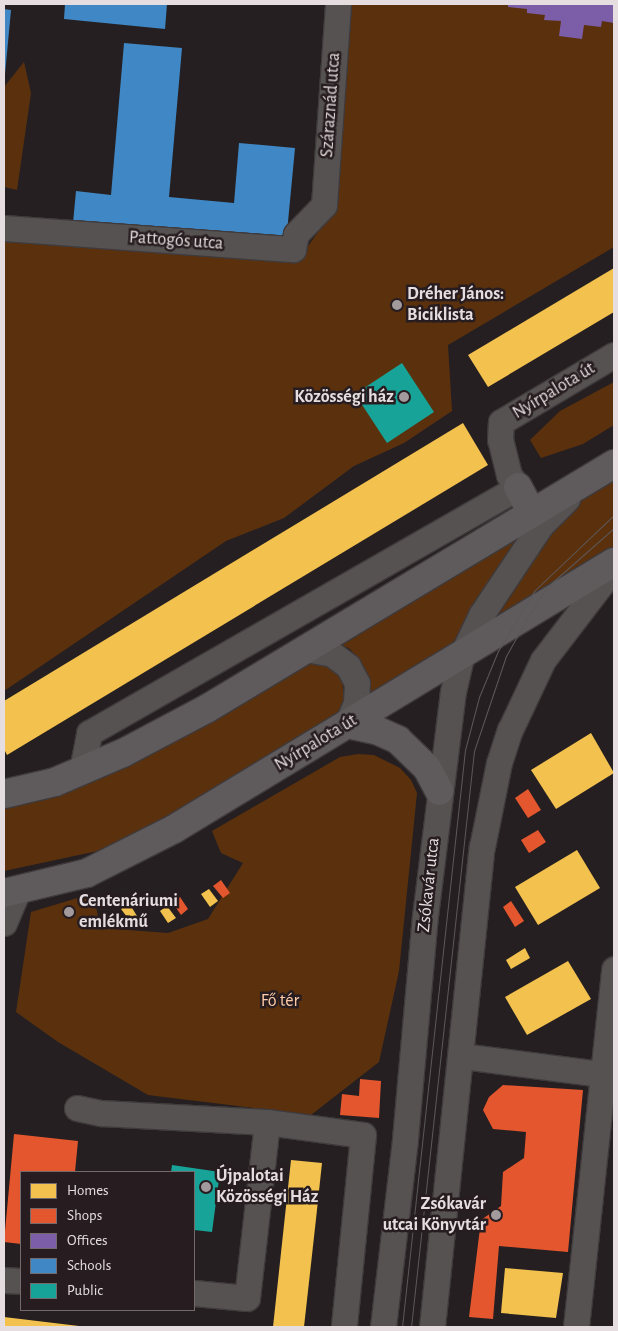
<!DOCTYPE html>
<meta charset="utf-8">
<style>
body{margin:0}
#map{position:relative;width:618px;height:1331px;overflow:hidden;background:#251f21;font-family:"Alegreya Sans",sans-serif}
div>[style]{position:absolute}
.green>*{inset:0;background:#5b310d}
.homes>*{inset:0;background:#f2c14e}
.shops>*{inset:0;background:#e4572e}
.offices>*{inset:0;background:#7b5ea7}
.schools>*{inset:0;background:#3f88c5}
.public>*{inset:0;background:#17a398}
.roads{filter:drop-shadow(1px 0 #3f3a3c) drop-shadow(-1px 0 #3f3a3c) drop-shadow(0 1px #3f3a3c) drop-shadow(0 -1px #3f3a3c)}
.minor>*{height:25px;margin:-12.5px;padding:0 12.5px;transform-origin:12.5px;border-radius:12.5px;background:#555251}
.major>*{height:28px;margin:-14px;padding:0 14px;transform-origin:14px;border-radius:14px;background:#5f5b5c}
.tram>*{height:1px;margin:-0.5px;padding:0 0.5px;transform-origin:0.5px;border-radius:0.5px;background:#5c595a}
.dots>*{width:14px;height:14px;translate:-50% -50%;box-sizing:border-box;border:2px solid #271d20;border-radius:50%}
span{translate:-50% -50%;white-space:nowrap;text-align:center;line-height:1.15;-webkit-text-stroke:5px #271d20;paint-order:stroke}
.street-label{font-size:18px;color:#e5dddf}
.poi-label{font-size:18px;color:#e5dddf;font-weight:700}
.left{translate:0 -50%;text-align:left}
.right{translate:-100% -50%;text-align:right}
.park-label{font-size:18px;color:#ffcca9}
.frame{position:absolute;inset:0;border:5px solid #e5dddf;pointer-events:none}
.legend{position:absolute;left:20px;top:1171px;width:175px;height:140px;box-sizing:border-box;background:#271d20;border:1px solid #736a6c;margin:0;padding:6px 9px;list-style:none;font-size:15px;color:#e5dddf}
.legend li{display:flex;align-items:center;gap:10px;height:25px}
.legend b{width:25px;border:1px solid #736a6c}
</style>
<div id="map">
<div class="green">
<div style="clip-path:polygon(346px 4px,614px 4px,614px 247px,448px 345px,452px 411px,404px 443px,354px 466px,284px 518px,226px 541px,4px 691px,4px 229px,304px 252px,327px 219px)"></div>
<div style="clip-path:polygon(24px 62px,31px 93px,17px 190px,4px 187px,4px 87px)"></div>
<div style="clip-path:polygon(614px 382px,614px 425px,583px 444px,541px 458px,530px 440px,560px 411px)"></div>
<div style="clip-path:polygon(614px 470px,614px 552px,477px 636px,570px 496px)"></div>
<div style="clip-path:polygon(540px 514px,447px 654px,365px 702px,367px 687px,363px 666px,350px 649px,332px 640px)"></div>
<div style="clip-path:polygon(310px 653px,342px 677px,344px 701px,336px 718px,121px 846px,4px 871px,4px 805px)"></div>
<div style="clip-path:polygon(358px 754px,374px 755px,400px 768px,411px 780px,417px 793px,399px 971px,379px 1062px,311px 1115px,148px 1095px,58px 1042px,16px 1012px,31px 912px,84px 896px,94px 899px,101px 928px,168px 933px,208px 919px,243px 863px,221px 853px,212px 831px,340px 757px)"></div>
</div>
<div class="homes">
<div style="clip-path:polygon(614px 268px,614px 312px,488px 387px,468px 355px)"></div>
<div style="clip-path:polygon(463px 423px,488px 465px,7px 755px,4px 749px,4px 701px)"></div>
<div style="clip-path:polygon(591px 733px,614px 773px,556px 809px,531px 770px)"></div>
<div style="clip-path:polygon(577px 850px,600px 888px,538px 925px,515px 887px)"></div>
<div style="clip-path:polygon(209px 889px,218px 901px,210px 907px,201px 894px)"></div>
<div style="clip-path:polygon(129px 903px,137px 916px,130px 921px,121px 909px)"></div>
<div style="clip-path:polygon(167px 906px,176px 918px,168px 923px,160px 911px)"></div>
<div style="clip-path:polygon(525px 948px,530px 958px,511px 969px,506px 960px)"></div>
<div style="clip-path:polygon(568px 961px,591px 999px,527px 1035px,505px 997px)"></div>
<div style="clip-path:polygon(291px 1160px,322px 1163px,316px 1219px,304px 1327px,273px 1327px)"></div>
<div style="clip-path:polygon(505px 1268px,563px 1273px,556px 1318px,501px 1313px)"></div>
<div style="clip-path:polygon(4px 1317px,79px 1326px,79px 1327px,4px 1327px)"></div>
</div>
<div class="shops">
<div style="clip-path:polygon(528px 789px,541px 810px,528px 818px,515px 798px)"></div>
<div style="clip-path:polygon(538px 830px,546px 842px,529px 853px,521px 840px)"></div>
<div style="clip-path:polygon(221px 880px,230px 893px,223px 898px,213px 886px)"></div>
<div style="clip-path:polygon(180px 897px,188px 909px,181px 915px,172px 902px)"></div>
<div style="clip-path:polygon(511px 901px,524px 921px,515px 927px,503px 907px)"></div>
<div style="clip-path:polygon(360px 1079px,381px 1081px,379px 1118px,340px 1115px,342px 1094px,359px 1096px)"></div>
<div style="clip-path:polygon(503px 1085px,583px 1090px,568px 1252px,499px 1246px,493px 1319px,469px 1317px,481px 1220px,501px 1206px,503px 1172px,524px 1158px,526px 1132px,493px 1129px,483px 1110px,489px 1097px)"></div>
<div style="clip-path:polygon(14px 1134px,78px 1141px,75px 1172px,21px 1172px,21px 1244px,4px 1242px)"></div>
</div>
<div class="offices">
<div style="clip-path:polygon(508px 4px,614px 4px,614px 23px,602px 21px,601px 27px,584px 25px,582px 39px,559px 36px,561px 21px,544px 20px,545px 15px,527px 13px,527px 9px,508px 7px)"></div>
</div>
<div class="schools">
<div style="clip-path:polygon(65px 4px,167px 4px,165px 29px,64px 19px)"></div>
<div style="clip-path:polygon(4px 9px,11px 10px,5px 74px,4px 74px)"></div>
<div style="clip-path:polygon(124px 43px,182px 48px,169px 197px,234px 203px,239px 143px,295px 148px,286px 243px,73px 223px,76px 191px,111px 195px)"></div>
</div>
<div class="public">
<div style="clip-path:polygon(402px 363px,434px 412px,387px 443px,355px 394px)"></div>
<div style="clip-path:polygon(172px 1165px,220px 1172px,212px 1232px,194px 1230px,194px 1172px,171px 1172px)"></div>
</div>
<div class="roads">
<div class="minor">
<div style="left:4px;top:228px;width:290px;rotate:4.2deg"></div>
<div style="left:293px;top:249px;width:15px;rotate:-79deg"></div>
<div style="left:296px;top:234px;width:40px;rotate:-46deg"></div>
<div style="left:324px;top:205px;width:201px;rotate:-86deg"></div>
<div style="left:305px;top:649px;width:27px;rotate:10deg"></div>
<div style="left:332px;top:654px;width:20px;rotate:37deg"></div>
<div style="left:348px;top:666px;width:19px;rotate:62deg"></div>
<div style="left:357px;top:683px;width:20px;rotate:93deg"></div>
<div style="left:356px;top:703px;width:23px;rotate:113deg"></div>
<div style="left:82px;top:770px;width:38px;rotate:-79deg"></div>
<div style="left:89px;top:733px;width:495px;rotate:-29.8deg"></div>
<div style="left:518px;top:487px;width:15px;rotate:-127deg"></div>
<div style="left:509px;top:475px;width:36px;rotate:-104deg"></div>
<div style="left:500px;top:440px;width:18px;rotate:-87deg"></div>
<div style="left:501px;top:422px;width:131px;rotate:-30.7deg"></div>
<div style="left:4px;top:923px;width:36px;rotate:-67deg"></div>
<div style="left:462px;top:1056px;width:140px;rotate:7.4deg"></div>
<div style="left:77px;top:1108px;width:25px;rotate:12deg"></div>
<div style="left:101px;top:1113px;width:166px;rotate:3.1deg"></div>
<div style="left:267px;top:1122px;width:97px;rotate:7.7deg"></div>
<div style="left:363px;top:1135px;width:193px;rotate:95.7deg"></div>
<div style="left:4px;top:1280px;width:17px;rotate:3deg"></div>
<div style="left:194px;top:1293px;width:53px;rotate:5.4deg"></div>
<div style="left:247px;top:1298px;width:177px;rotate:-83.5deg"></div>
<div style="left:383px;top:1327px;width:189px;rotate:-83.3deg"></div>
<div style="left:405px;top:1139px;width:224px;rotate:-84.9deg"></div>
<div style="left:425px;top:916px;width:226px;rotate:-82.9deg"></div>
<div style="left:453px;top:692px;width:36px;rotate:-77deg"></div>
<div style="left:461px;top:657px;width:47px;rotate:-64.5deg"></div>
<div style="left:481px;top:615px;width:108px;rotate:-56.3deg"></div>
<div style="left:541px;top:525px;width:37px;rotate:-45deg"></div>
<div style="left:432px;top:1327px;width:483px;rotate:-84.1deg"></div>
<div style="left:482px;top:847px;width:86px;rotate:-78.6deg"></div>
<div style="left:499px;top:763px;width:35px;rotate:-72deg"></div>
<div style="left:510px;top:730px;width:77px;rotate:-64.8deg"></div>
<div style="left:543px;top:660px;width:117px;rotate:-52.6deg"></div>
<div style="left:576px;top:1327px;width:360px;rotate:-83.9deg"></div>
</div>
<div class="major">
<div style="left:518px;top:487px;width:30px;rotate:62deg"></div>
<div style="left:347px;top:724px;width:30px;rotate:12deg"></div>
<div style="left:376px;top:730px;width:24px;rotate:24deg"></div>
<div style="left:398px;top:740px;width:40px;rotate:44deg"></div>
<div style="left:427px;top:768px;width:26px;rotate:62deg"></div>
<div style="left:4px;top:794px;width:52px;rotate:-13.2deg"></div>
<div style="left:55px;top:782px;width:74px;rotate:-23.1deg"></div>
<div style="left:123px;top:753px;width:96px;rotate:-27.9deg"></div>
<div style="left:208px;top:708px;width:474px;rotate:-31deg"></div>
<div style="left:4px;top:893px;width:85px;rotate:-13.5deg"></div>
<div style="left:87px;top:873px;width:97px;rotate:-26.8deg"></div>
<div style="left:174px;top:829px;width:515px;rotate:-31.25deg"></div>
</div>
</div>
<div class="tram">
<div style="left:402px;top:1327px;width:580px;rotate:-83.77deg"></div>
<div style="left:465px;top:750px;width:55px;rotate:-75.2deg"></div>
<div style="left:479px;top:697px;width:50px;rotate:-67.6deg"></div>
<div style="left:498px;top:651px;width:71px;rotate:-58.8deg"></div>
<div style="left:535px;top:590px;width:109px;rotate:-43.5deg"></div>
<div style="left:411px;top:1327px;width:579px;rotate:-83.76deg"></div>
<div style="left:474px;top:751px;width:100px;rotate:-71.4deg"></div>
<div style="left:506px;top:656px;width:47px;rotate:-60.7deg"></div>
<div style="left:529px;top:615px;width:33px;rotate:-57deg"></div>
<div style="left:547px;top:587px;width:89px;rotate:-41.4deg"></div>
</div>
<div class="dots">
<div style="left:397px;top:305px;background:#a29a9c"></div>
<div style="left:404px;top:397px;background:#a29a9c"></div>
<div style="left:69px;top:912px;background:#a29a9c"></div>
<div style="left:206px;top:1187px;background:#a29a9c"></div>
<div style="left:496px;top:1215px;background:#a29a9c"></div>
</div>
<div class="street-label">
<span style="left:331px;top:105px;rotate:-86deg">Száraznád utca</span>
<span style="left:176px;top:241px;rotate:4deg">Pattogós utca</span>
<span style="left:554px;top:391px;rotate:-31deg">Nyírpalota út</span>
<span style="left:316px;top:743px;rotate:-31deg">Nyírpalota út</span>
<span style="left:429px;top:885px;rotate:-84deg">Zsókavár utca</span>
</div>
<div class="poi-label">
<span class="left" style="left:407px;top:305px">Dréher János:<br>Biciklista</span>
<span class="right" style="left:394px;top:397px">Közösségi ház</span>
<span class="left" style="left:79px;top:912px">Centenáriumi<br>emlékmű</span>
<span class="left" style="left:216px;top:1187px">Újpalotai<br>Közösségi Ház</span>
<span class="right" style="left:486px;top:1215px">Zsókavár<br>utcai Könyvtár</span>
</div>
<div class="park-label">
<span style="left:280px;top:1001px">Fő tér</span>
</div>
<div class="frame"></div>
<ul class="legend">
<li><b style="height:14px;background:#f2c14e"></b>Homes</li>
<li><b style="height:14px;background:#e4572e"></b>Shops</li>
<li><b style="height:14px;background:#7b5ea7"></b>Offices</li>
<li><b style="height:14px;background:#3f88c5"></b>Schools</li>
<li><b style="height:14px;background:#17a398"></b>Public</li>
</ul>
</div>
